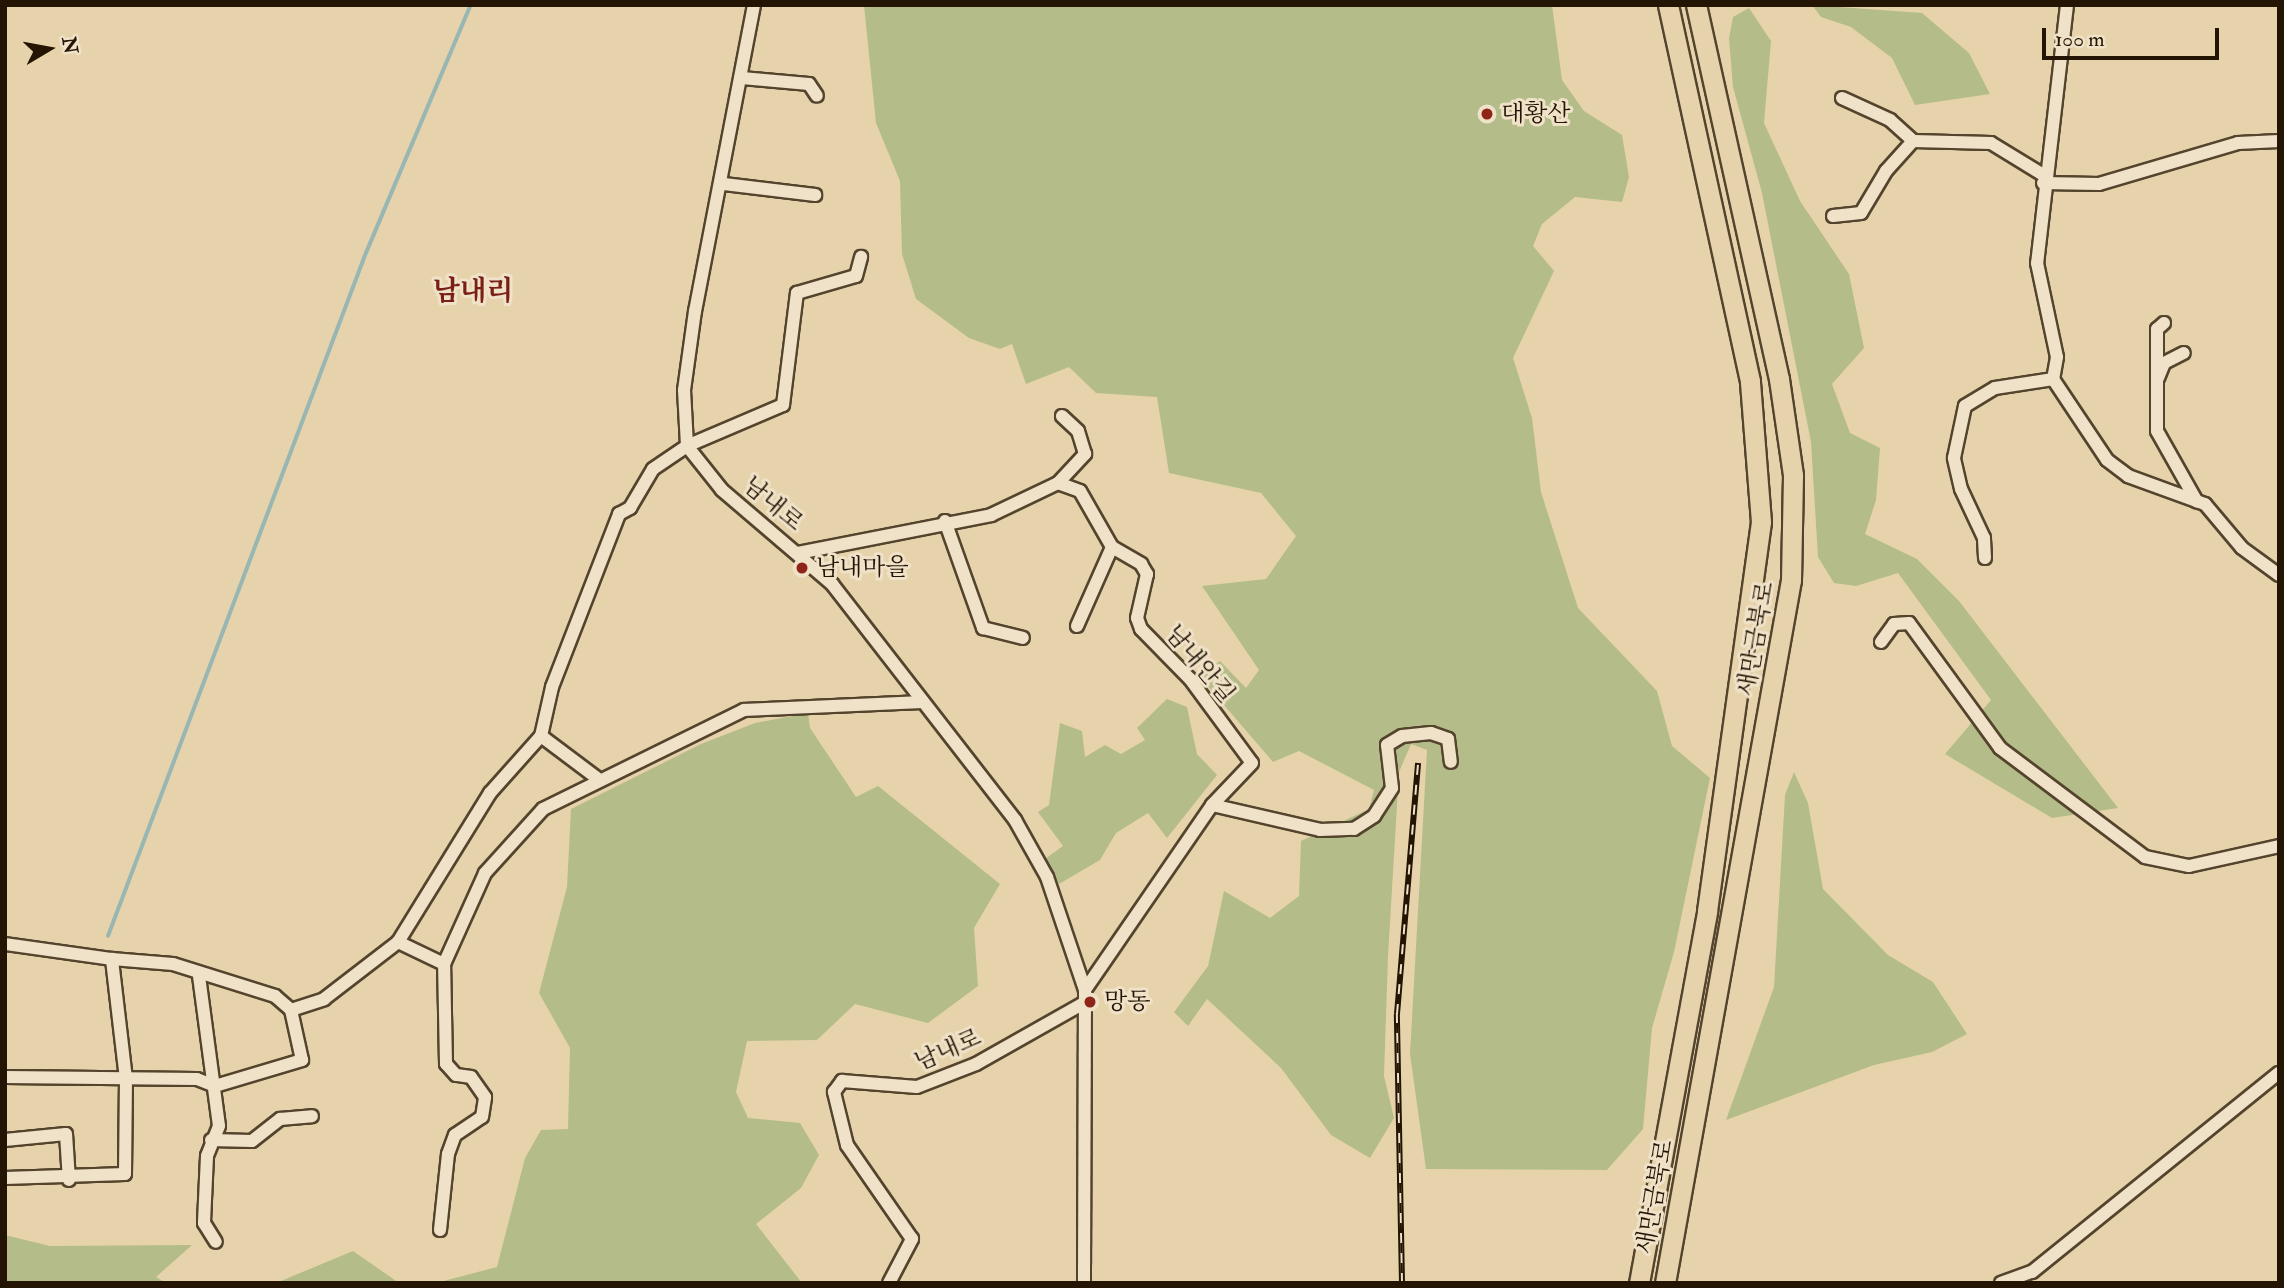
<!DOCTYPE html>
<meta charset="utf-8">
<style>
body{margin:0}
#map{position:relative;width:2284px;height:1288px;overflow:hidden;background:#e6d3ab;font-family:"IM FELL Double Pica","Noto Serif KR",serif}
div>[style]{position:absolute}
.green>*{inset:0;background:#b4bc89}
.stream>*{height:3.5px;margin:-1.75px;padding:0 1.75px;transform-origin:1.75px;border-radius:1.75px;background:#98b6b2}
.roads{filter:drop-shadow(2px 0 #54442d) drop-shadow(-2px 0 #54442d) drop-shadow(0 2px #54442d) drop-shadow(0 -2px #54442d)}
.minor>*{height:12px;margin:-6px;padding:0 6px;transform-origin:6px;border-radius:6px;background:#efe2c8}
.highway>*{height:19px;margin:-9.5px;padding:0 9.5px;transform-origin:9.5px;border-radius:9.5px;background:#e6d3ab}
.rail>*{height:6px;margin-top:-3px;transform-origin:0;background:repeating-linear-gradient(90deg,#efe2c8 0 10px,#231403 0 20px);box-sizing:border-box;border-block:2px solid #231403}
.dots>*{width:19px;height:19px;translate:-50% -50%;box-sizing:border-box;border:4px solid #efe2c8;border-radius:50%}
span{translate:-50% -50%;white-space:nowrap;text-align:center;line-height:1.15;-webkit-text-stroke:6px #efe2c8;paint-order:stroke}
.poi-label{font-size:24px;color:#231403}
.left{translate:0 -50%;text-align:left}
.street-label{font-size:24px;color:#231403}
.quarter-label{font-size:28px;color:#7a1f14;font-weight:700}
.frame{position:absolute;inset:0;border:7px solid #231403;pointer-events:none}
.north{position:absolute;left:14px;top:14px;width:70px;height:70px;-webkit-text-stroke:5px #efe2c8;paint-order:stroke;rotate:80deg;font-size:19px;font-weight:700;line-height:28px;text-align:center;color:#231403}
.north::after{content:'';display:block;margin:auto;width:24px;height:32px;background:#231403;clip-path:polygon(50% 0,100% 100%,50% 72%,0 100%)}
.scale{position:absolute;left:2042px;top:28px;width:177px;height:32px;box-sizing:border-box;border:4px solid #231403;border-top:0;padding-left:9px;font-size:21px;line-height:24px;white-space:nowrap;color:#231403;-webkit-text-stroke:5px #efe2c8;paint-order:stroke}
</style>
<div id="map">
<div class="green">
<div style="clip-path:polygon(864px 5px,1552px 5px,1562px 80px,1584px 111px,1622px 135px,1629px 177px,1622px 202px,1575px 197px,1542px 224px,1533px 246px,1554px 271px,1513px 358px,1532px 418px,1541px 492px,1578px 608px,1657px 691px,1672px 746px,1710px 778px,1674px 952px,1652px 1028px,1643px 1129px,1607px 1170px,1426px 1169px,1410px 1054px,1427px 750px,1411px 744px,1399px 772px,1388px 956px,1384px 1076px,1394px 1118px,1370px 1158px,1331px 1135px,1281px 1068px,1207px 999px,1188px 1026px,1174px 1012px,1208px 966px,1224px 891px,1270px 918px,1299px 896px,1301px 841px,1369px 809px,1374px 790px,1299px 751px,1273px 762px,1199px 676px,1220px 661px,1246px 688px,1259px 670px,1202px 586px,1266px 579px,1296px 536px,1261px 493px,1169px 473px,1157px 397px,1096px 393px,1069px 367px,1026px 384px,1012px 344px,1000px 349px,969px 338px,916px 299px,902px 254px,900px 181px,876px 123px)"></div>
<div style="clip-path:polygon(1812px 5px,1922px 13px,1969px 53px,1990px 94px,1915px 105px,1892px 58px,1851px 27px,1821px 17px)"></div>
<div style="clip-path:polygon(1749px 8px,1771px 41px,1764px 123px,1800px 201px,1849px 274px,1864px 348px,1832px 384px,1850px 433px,1880px 448px,1876px 500px,1865px 534px,1917px 559px,1959px 601px,2118px 808px,2052px 818px,1945px 754px,1991px 700px,1898px 573px,1856px 586px,1834px 583px,1818px 557px,1811px 442px,1762px 193px,1733px 87px,1729px 38px,1733px 17px)"></div>
<div style="clip-path:polygon(1167px 699px,1187px 707px,1197px 754px,1217px 775px,1167px 838px,1148px 813px,1116px 833px,1100px 860px,1059px 884px,1045px 859px,1063px 846px,1038px 812px,1049px 805px,1060px 723px,1082px 731px,1085px 757px,1105px 745px,1121px 754px,1145px 740px,1137px 728px)"></div>
<div style="clip-path:polygon(808px 713px,810px 728px,856px 797px,878px 786px,1000px 884px,974px 928px,978px 986px,928px 1023px,855px 1004px,817px 1040px,747px 1041px,736px 1092px,748px 1118px,800px 1123px,819px 1155px,801px 1188px,756px 1224px,802px 1283px,436px 1283px,497px 1267px,525px 1158px,541px 1130px,568px 1129px,570px 1048px,539px 993px,567px 887px,571px 809px,701px 744px,755px 723px)"></div>
<div style="clip-path:polygon(1794px 772px,1808px 803px,1823px 889px,1888px 955px,1933px 982px,1967px 1034px,1932px 1052px,1874px 1065px,1726px 1120px,1774px 987px,1785px 795px)"></div>
<div style="clip-path:polygon(5px 1235px,50px 1246px,192px 1245px,156px 1277px,166px 1283px,5px 1283px)"></div>
<div style="clip-path:polygon(353px 1251px,399px 1283px,275px 1283px,276px 1283px)"></div>
</div>
<div class="stream">
<div style="left:108px;top:936px;width:730px;rotate:-69.31deg"></div>
<div style="left:366px;top:253px;width:269px;rotate:-67.1deg"></div>
</div>
<div class="roads">
<div class="minor">
<div style="left:754px;top:5px;width:312px;rotate:100.9deg"></div>
<div style="left:695px;top:311px;width:80px;rotate:97.9deg"></div>
<div style="left:684px;top:390px;width:56px;rotate:86.9deg"></div>
<div style="left:687px;top:446px;width:56px;rotate:51.5deg"></div>
<div style="left:722px;top:490px;width:145px;rotate:40.5deg"></div>
<div style="left:832px;top:584px;width:299px;rotate:52.2deg"></div>
<div style="left:1015px;top:820px;width:65px;rotate:60.7deg"></div>
<div style="left:1047px;top:877px;width:119px;rotate:71.4deg"></div>
<div style="left:1085px;top:990px;width:293px;rotate:90.2deg"></div>
<div style="left:2067px;top:5px;width:260px;rotate:96.6deg"></div>
<div style="left:2037px;top:263px;width:96px;rotate:78deg"></div>
<div style="left:2057px;top:357px;width:22px;rotate:100deg"></div>
<div style="left:2053px;top:379px;width:97px;rotate:56.3deg"></div>
<div style="left:2107px;top:460px;width:26px;rotate:37deg"></div>
<div style="left:2128px;top:476px;width:82px;rotate:20deg"></div>
<div style="left:2205px;top:504px;width:57px;rotate:49.9deg"></div>
<div style="left:2242px;top:548px;width:46px;rotate:36.1deg"></div>
<div style="left:742px;top:78px;width:67px;rotate:5.1deg"></div>
<div style="left:809px;top:84px;width:14px;rotate:56deg"></div>
<div style="left:1842px;top:98px;width:53px;rotate:24.6deg"></div>
<div style="left:1890px;top:120px;width:31px;rotate:42deg"></div>
<div style="left:2043px;top:183px;width:56px;rotate:1deg"></div>
<div style="left:2099px;top:184px;width:145px;rotate:-16.4deg"></div>
<div style="left:2238px;top:143px;width:41px;rotate:-2.8deg"></div>
<div style="left:724px;top:184px;width:92px;rotate:6.9deg"></div>
<div style="left:1833px;top:216px;width:28px;rotate:-6deg"></div>
<div style="left:1861px;top:213px;width:49px;rotate:-59.2deg"></div>
<div style="left:1886px;top:171px;width:40px;rotate:-48deg"></div>
<div style="left:1913px;top:141px;width:78px;rotate:1.5deg"></div>
<div style="left:1991px;top:143px;width:63px;rotate:31.4deg"></div>
<div style="left:2164px;top:323px;width:9px;rotate:139deg"></div>
<div style="left:2157px;top:329px;width:102px;rotate:90deg"></div>
<div style="left:2157px;top:431px;width:81px;rotate:60.6deg"></div>
<div style="left:2158px;top:378px;width:16px;rotate:-68deg"></div>
<div style="left:2164px;top:363px;width:22px;rotate:-27deg"></div>
<div style="left:1058px;top:483px;width:40px;rotate:-47deg"></div>
<div style="left:1085px;top:454px;width:24px;rotate:-107deg"></div>
<div style="left:1078px;top:431px;width:22px;rotate:-137deg"></div>
<div style="left:945px;top:521px;width:114px;rotate:70.4deg"></div>
<div style="left:983px;top:628px;width:41px;rotate:14deg"></div>
<div style="left:798px;top:553px;width:197px;rotate:-11.1deg"></div>
<div style="left:991px;top:515px;width:74px;rotate:-25.5deg"></div>
<div style="left:1058px;top:483px;width:23px;rotate:20deg"></div>
<div style="left:1080px;top:491px;width:64px;rotate:60.3deg"></div>
<div style="left:1112px;top:547px;width:34px;rotate:30deg"></div>
<div style="left:1141px;top:564px;width:12px;rotate:59deg"></div>
<div style="left:1147px;top:574px;width:45px;rotate:102.8deg"></div>
<div style="left:1137px;top:618px;width:12px;rotate:70deg"></div>
<div style="left:1141px;top:629px;width:70px;rotate:45.6deg"></div>
<div style="left:1190px;top:679px;width:104px;rotate:53.6deg"></div>
<div style="left:1252px;top:763px;width:58px;rotate:133.6deg"></div>
<div style="left:1212px;top:805px;width:224px;rotate:124.5deg"></div>
<div style="left:1985px;top:558px;width:20px;rotate:-93deg"></div>
<div style="left:1984px;top:538px;width:54px;rotate:-115.1deg"></div>
<div style="left:1961px;top:489px;width:32px;rotate:-103deg"></div>
<div style="left:1954px;top:458px;width:53px;rotate:-78.1deg"></div>
<div style="left:1965px;top:406px;width:35px;rotate:-31deg"></div>
<div style="left:1995px;top:388px;width:59px;rotate:-8.8deg"></div>
<div style="left:1077px;top:626px;width:86px;rotate:-66.1deg"></div>
<div style="left:1881px;top:642px;width:22px;rotate:-54deg"></div>
<div style="left:1894px;top:624px;width:15px;rotate:-4deg"></div>
<div style="left:1909px;top:623px;width:155px;rotate:53.9deg"></div>
<div style="left:2000px;top:748px;width:181px;rotate:36.9deg"></div>
<div style="left:2145px;top:857px;width:45px;rotate:11.6deg"></div>
<div style="left:2189px;top:866px;width:92px;rotate:-12.5deg"></div>
<div style="left:541px;top:736px;width:70px;rotate:36.9deg"></div>
<div style="left:1212px;top:805px;width:111px;rotate:13deg"></div>
<div style="left:1320px;top:830px;width:34px;rotate:-2deg"></div>
<div style="left:1354px;top:829px;width:24px;rotate:-33deg"></div>
<div style="left:1374px;top:816px;width:33px;rotate:-57deg"></div>
<div style="left:1392px;top:788px;width:43px;rotate:-96.6deg"></div>
<div style="left:1387px;top:745px;width:17px;rotate:-31deg"></div>
<div style="left:1402px;top:736px;width:29px;rotate:-6deg"></div>
<div style="left:1431px;top:733px;width:18px;rotate:19deg"></div>
<div style="left:1448px;top:739px;width:23px;rotate:83deg"></div>
<div style="left:398px;top:942px;width:51px;rotate:25.6deg"></div>
<div style="left:5px;top:944px;width:108px;rotate:8deg"></div>
<div style="left:199px;top:976px;width:151px;rotate:82.4deg"></div>
<div style="left:219px;top:1126px;width:32px;rotate:112deg"></div>
<div style="left:207px;top:1156px;width:67px;rotate:92.6deg"></div>
<div style="left:204px;top:1223px;width:22px;rotate:58deg"></div>
<div style="left:5px;top:1077px;width:192px;rotate:0.6deg"></div>
<div style="left:197px;top:1079px;width:19px;rotate:21deg"></div>
<div style="left:215px;top:1086px;width:91px;rotate:-16.6deg"></div>
<div style="left:302px;top:1060px;width:51px;rotate:-102.4deg"></div>
<div style="left:5px;top:1140px;width:61px;rotate:-5.6deg"></div>
<div style="left:66px;top:1134px;width:46px;rotate:86.3deg"></div>
<div style="left:211px;top:1140px;width:41px;rotate:1.4deg"></div>
<div style="left:252px;top:1141px;width:36px;rotate:-38deg"></div>
<div style="left:280px;top:1119px;width:32px;rotate:-5deg"></div>
<div style="left:5px;top:1178px;width:120px;rotate:-1.9deg"></div>
<div style="left:125px;top:1174px;width:95px;rotate:-89.4deg"></div>
<div style="left:126px;top:1079px;width:121px;rotate:-96.7deg"></div>
<div style="left:112px;top:959px;width:61px;rotate:4.7deg"></div>
<div style="left:173px;top:964px;width:107px;rotate:17.4deg"></div>
<div style="left:275px;top:996px;width:21px;rotate:41deg"></div>
<div style="left:291px;top:1010px;width:35px;rotate:-18deg"></div>
<div style="left:324px;top:999px;width:93px;rotate:-37.6deg"></div>
<div style="left:398px;top:942px;width:175px;rotate:-58.3deg"></div>
<div style="left:490px;top:793px;width:76px;rotate:-48.2deg"></div>
<div style="left:541px;top:736px;width:50px;rotate:-77.3deg"></div>
<div style="left:552px;top:687px;width:186px;rotate:-68.8deg"></div>
<div style="left:619px;top:514px;width:13px;rotate:-29deg"></div>
<div style="left:630px;top:508px;width:45px;rotate:-59.5deg"></div>
<div style="left:653px;top:469px;width:41px;rotate:-34.1deg"></div>
<div style="left:687px;top:446px;width:104px;rotate:-23.1deg"></div>
<div style="left:783px;top:405px;width:113px;rotate:-82.9deg"></div>
<div style="left:797px;top:293px;width:61px;rotate:-16.1deg"></div>
<div style="left:856px;top:276px;width:20px;rotate:-75deg"></div>
<div style="left:440px;top:1230px;width:76px;rotate:-84deg"></div>
<div style="left:448px;top:1154px;width:20px;rotate:-70deg"></div>
<div style="left:455px;top:1135px;width:32px;rotate:-34deg"></div>
<div style="left:482px;top:1117px;width:20px;rotate:-81deg"></div>
<div style="left:485px;top:1097px;width:24px;rotate:-125deg"></div>
<div style="left:471px;top:1077px;width:15px;rotate:-172deg"></div>
<div style="left:456px;top:1075px;width:15px;rotate:-132deg"></div>
<div style="left:446px;top:1064px;width:100px;rotate:-91.1deg"></div>
<div style="left:444px;top:964px;width:100px;rotate:-65.7deg"></div>
<div style="left:485px;top:873px;width:86px;rotate:-47.8deg"></div>
<div style="left:543px;top:809px;width:224px;rotate:-26.2deg"></div>
<div style="left:744px;top:710px;width:178px;rotate:-2.6deg"></div>
<div style="left:889px;top:1283px;width:50px;rotate:-62.4deg"></div>
<div style="left:912px;top:1239px;width:114px;rotate:-124.7deg"></div>
<div style="left:847px;top:1145px;width:55px;rotate:-103.8deg"></div>
<div style="left:834px;top:1092px;width:14px;rotate:-54deg"></div>
<div style="left:842px;top:1081px;width:75px;rotate:4.6deg"></div>
<div style="left:917px;top:1087px;width:63px;rotate:-21.3deg"></div>
<div style="left:976px;top:1064px;width:122px;rotate:-29.5deg"></div>
<div style="left:2001px;top:1283px;width:33px;rotate:-20deg"></div>
<div style="left:2032px;top:1272px;width:317px;rotate:-38.9deg"></div>
</div>
<div class="highway">
<div style="left:1639px;top:1283px;width:378px;rotate:-79.6deg"></div>
<div style="left:1707px;top:911px;width:393px;rotate:-82.1deg"></div>
<div style="left:1761px;top:522px;width:141px;rotate:-94.5deg"></div>
<div style="left:1750px;top:381px;width:385px;rotate:-102.3deg"></div>
<div style="left:1665px;top:1283px;width:714px;rotate:-79.84deg"></div>
<div style="left:1791px;top:580px;width:105px;rotate:-88.9deg"></div>
<div style="left:1793px;top:475px;width:97px;rotate:-98.3deg"></div>
<div style="left:1779px;top:379px;width:383px;rotate:-102.5deg"></div>
</div>
</div>
<div class="rail">
<div style="left:1402px;top:1283px;width:269px;rotate:-91.1deg"></div>
<div style="left:1397px;top:1014px;width:252px;rotate:-85.2deg"></div>
</div>
<div class="dots">
<div style="left:1487px;top:114px;background:#8f2418"></div>
<div style="left:802px;top:568px;background:#8f2418"></div>
<div style="left:1090px;top:1002px;background:#8f2418"></div>
</div>
<div class="poi-label">
<span class="left" style="left:1501px;top:114px">대황산</span>
<span class="left" style="left:816px;top:568px">남내마을</span>
<span class="left" style="left:1104px;top:1002px">망동</span>
</div>
<div class="street-label">
<span style="left:773px;top:504px;rotate:40deg">남내로</span>
<span style="left:1756px;top:639px;rotate:-80deg">새만금북로</span>
<span style="left:1200px;top:664px;rotate:50deg">남내안길</span>
<span style="left:948px;top:1050px;rotate:-23deg">남내로</span>
<span style="left:1655px;top:1197px;rotate:-80deg">새만금북로</span>
</div>
<div class="quarter-label">
<span style="left:473px;top:292px">남내리</span>
</div>
<div class="frame"></div>
<div class="north">N</div>
<div class="scale">100 m</div>
</div>
